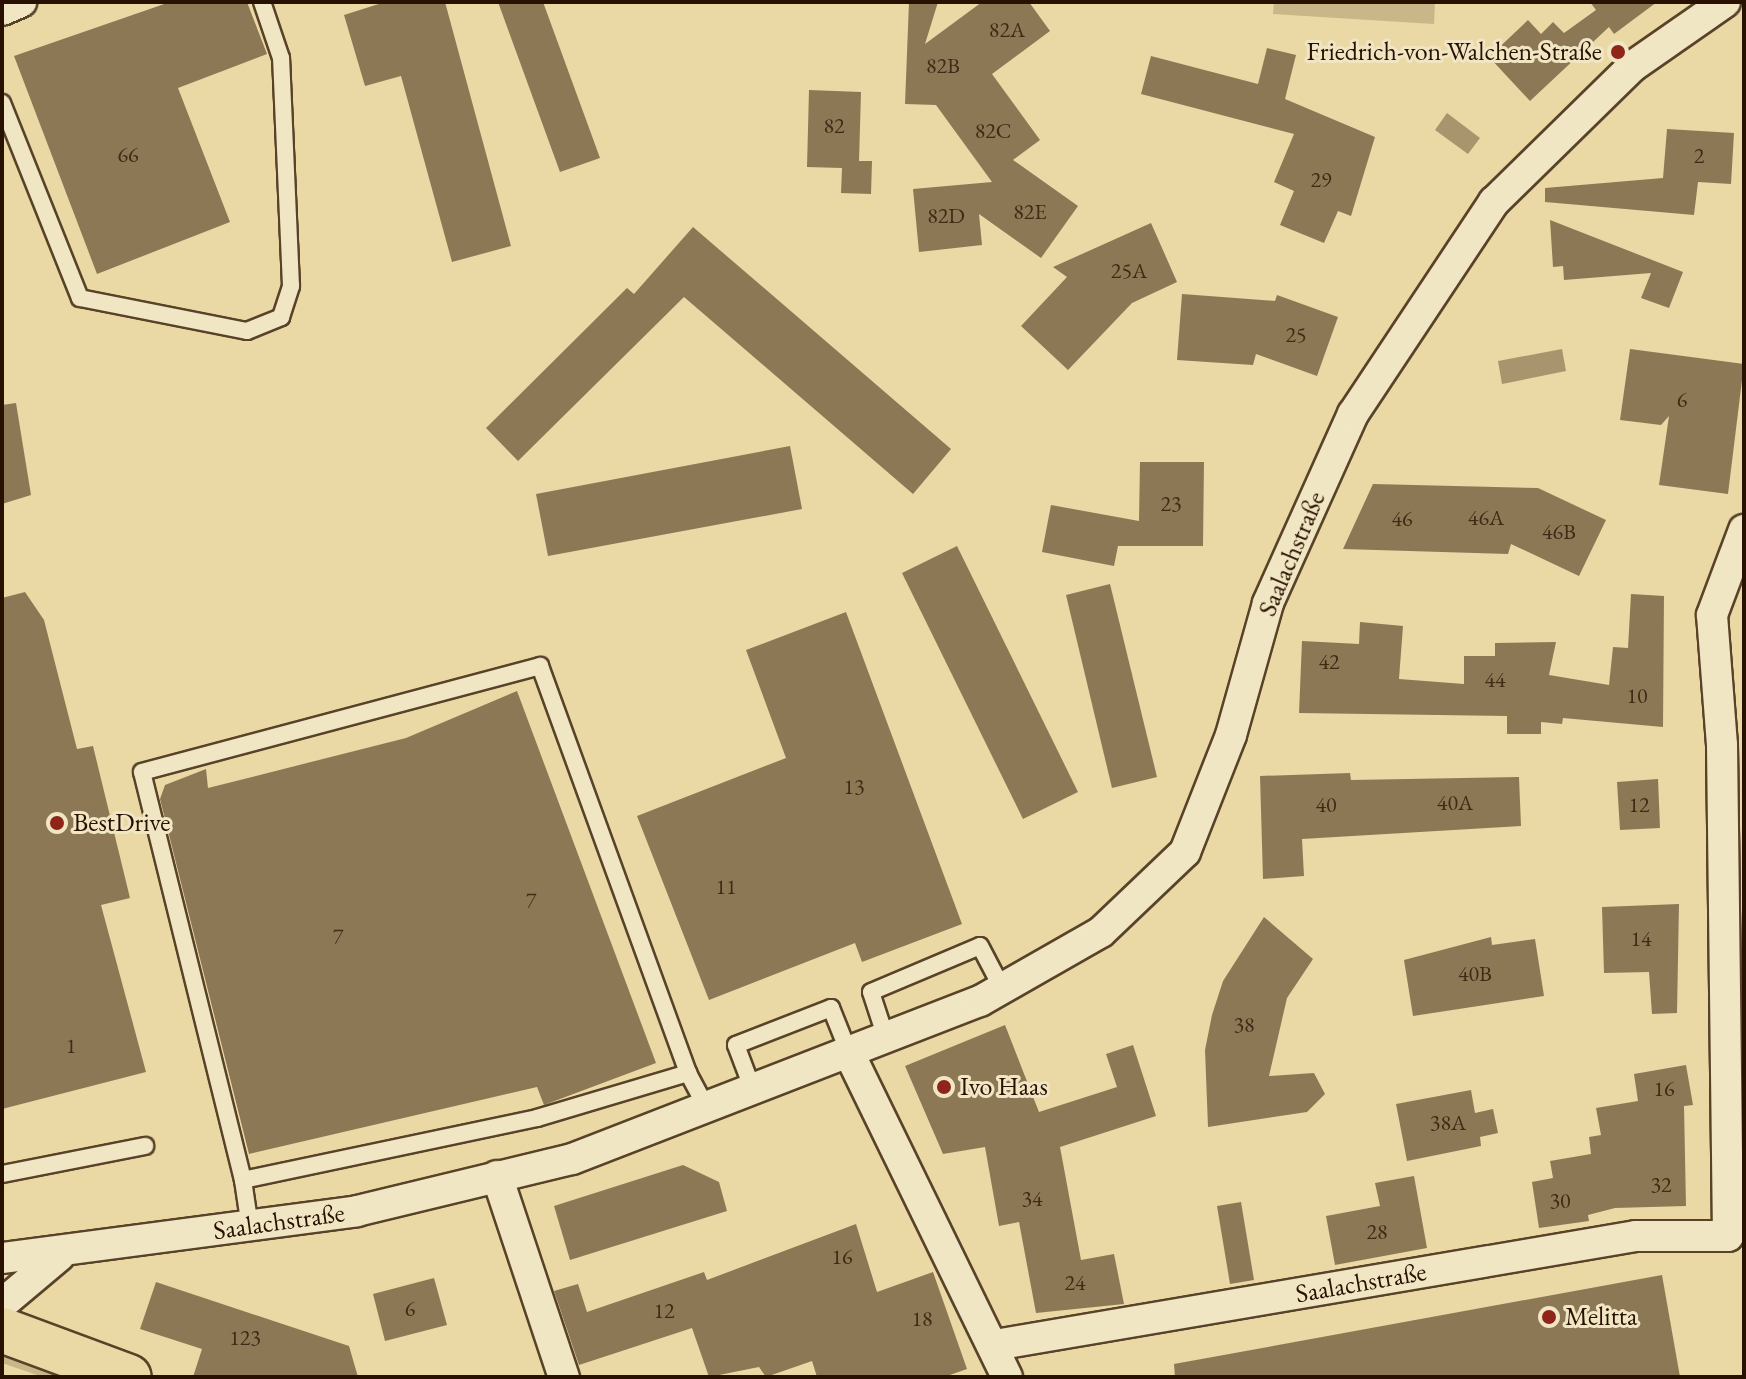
<!DOCTYPE html>
<meta charset="utf-8">
<style>
body{margin:0}
#map{position:relative;width:1746px;height:1379px;overflow:hidden;background:#ead8a5;font-family:"EB Garamond",serif}
div>[style]{position:absolute}
.green>*{inset:0;background:#c9b689}
.water>*{inset:0;background:#a8946d}
.building>*{inset:0;background:#8d7856}
.roads{filter:drop-shadow(2px 0 #584329) drop-shadow(-2px 0 #584329) drop-shadow(0 2px #584329) drop-shadow(0 -2px #584329)}
.service>*{height:16px;margin:-8px;padding:0 8px;transform-origin:8px;border-radius:8px;background:#f1e6c4}
.minor>*{height:30px;margin:-15px;padding:0 15px;transform-origin:15px;border-radius:15px;background:#f1e6c4}
.primary>*{height:44px;margin:-22px;padding:0 22px;transform-origin:22px;border-radius:22px;background:#ead8a5}
.dots>*{width:22px;height:22px;translate:-50% -50%;box-sizing:border-box;border:4px solid #f1e6c4;border-radius:50%}
span{translate:-50% -50%;white-space:nowrap;text-align:center;line-height:1.15;-webkit-text-stroke:6px #f1e6c4;paint-order:stroke}
.number-label{font-size:22px;color:#412b16}
.number-label span{-webkit-text-stroke-width:0}
.poi-label{font-size:26px;color:#281100}
.right{translate:-100% -50%;text-align:right}
.left{translate:0 -50%;text-align:left}
.street-label{font-size:26px;color:#281100}
.frame{position:absolute;inset:0;border:4px solid #281100;pointer-events:none}
</style>
<div id="map">
<div class="green">
<div style="clip-path:polygon(1274px 2px,1435px 2px,1434px 24px,1273px 14px)"></div>
<div style="clip-path:polygon(2px 1356px,4px 1354px,72px 1377px,43px 1377px,2px 1363px)"></div>
</div>
<div class="water">
<div style="clip-path:polygon(1447px 113px,1480px 138px,1468px 154px,1435px 130px)"></div>
<div style="clip-path:polygon(1562px 349px,1566px 371px,1502px 384px,1498px 361px)"></div>
</div>
<div class="building">
<div style="clip-path:polygon(170px 2px,247px 2px,267px 54px,178px 88px,230px 222px,97px 274px,14px 56px)"></div>
<div style="clip-path:polygon(385px 2px,445px 2px,511px 246px,452px 262px,401px 76px,365px 86px,344px 15px)"></div>
<div style="clip-path:polygon(498px 2px,543px 2px,600px 158px,560px 172px)"></div>
<div style="clip-path:polygon(909px 2px,938px 2px,925px 44px,982px 2px,1029px 2px,1050px 31px,992px 74px,1040px 140px,1013px 160px,1078px 206px,1041px 258px,979px 214px,982px 245px,919px 252px,913px 189px,992px 182px,936px 105px,905px 104px)"></div>
<div style="clip-path:polygon(1590px 2px,1657px 2px,1614px 34px,1609px 27px,1530px 101px,1489px 57px,1528px 20px,1541px 34px,1553px 22px,1564px 33px,1596px 10px)"></div>
<div style="clip-path:polygon(1267px 48px,1296px 55px,1285px 99px,1375px 137px,1351px 216px,1338px 211px,1324px 243px,1280px 225px,1294px 191px,1274px 182px,1294px 134px,1141px 94px,1151px 56px,1258px 84px)"></div>
<div style="clip-path:polygon(809px 90px,861px 92px,859px 161px,872px 161px,871px 194px,841px 193px,842px 168px,807px 167px)"></div>
<div style="clip-path:polygon(1667px 129px,1734px 133px,1731px 184px,1698px 182px,1694px 215px,1545px 202px,1545px 188px,1663px 178px)"></div>
<div style="clip-path:polygon(1550px 220px,1683px 272px,1669px 308px,1641px 298px,1651px 273px,1564px 280px,1563px 266px,1553px 267px)"></div>
<div style="clip-path:polygon(1151px 223px,1177px 282px,1132px 303px,1068px 370px,1021px 326px,1067px 277px,1053px 267px)"></div>
<div style="clip-path:polygon(693px 227px,951px 449px,913px 494px,684px 297px,518px 461px,486px 428px,627px 288px,634px 294px)"></div>
<div style="clip-path:polygon(1182px 294px,1275px 301px,1277px 295px,1338px 317px,1317px 376px,1256px 354px,1253px 365px,1177px 360px)"></div>
<div style="clip-path:polygon(1630px 349px,1744px 364px,1728px 494px,1659px 485px,1669px 416px,1661px 425px,1620px 420px)"></div>
<div style="clip-path:polygon(16px 403px,31px 495px,2px 504px,2px 405px)"></div>
<div style="clip-path:polygon(790px 446px,802px 509px,548px 556px,536px 494px)"></div>
<div style="clip-path:polygon(1140px 462px,1204px 462px,1203px 546px,1118px 546px,1114px 566px,1042px 552px,1051px 505px,1139px 521px)"></div>
<div style="clip-path:polygon(1373px 484px,1538px 488px,1606px 520px,1579px 576px,1511px 544px,1508px 554px,1343px 549px)"></div>
<div style="clip-path:polygon(957px 546px,1078px 792px,1023px 819px,902px 573px)"></div>
<div style="clip-path:polygon(1110px 584px,1157px 777px,1112px 788px,1066px 595px)"></div>
<div style="clip-path:polygon(25px 592px,44px 620px,77px 749px,93px 746px,130px 898px,101px 905px,146px 1072px,2px 1109px,2px 598px)"></div>
<div style="clip-path:polygon(1631px 594px,1664px 596px,1663px 727px,1563px 718px,1562px 724px,1541px 722px,1541px 734px,1507px 734px,1507px 716px,1299px 713px,1302px 641px,1359px 644px,1360px 622px,1403px 626px,1399px 679px,1464px 684px,1464px 656px,1495px 656px,1495px 643px,1556px 642px,1549px 675px,1609px 685px,1613px 647px,1628px 648px)"></div>
<div style="clip-path:polygon(846px 612px,962px 924px,862px 962px,855px 943px,709px 1000px,637px 816px,786px 758px,746px 650px)"></div>
<div style="clip-path:polygon(517px 691px,656px 1063px,544px 1105px,537px 1087px,249px 1154px,160px 799px,165px 785px,206px 769px,208px 788px,406px 738px)"></div>
<div style="clip-path:polygon(1350px 773px,1351px 780px,1519px 777px,1521px 826px,1302px 839px,1304px 876px,1263px 879px,1260px 776px)"></div>
<div style="clip-path:polygon(1658px 779px,1660px 828px,1620px 830px,1617px 782px)"></div>
<div style="clip-path:polygon(1679px 904px,1677px 1013px,1652px 1014px,1649px 972px,1604px 973px,1602px 907px)"></div>
<div style="clip-path:polygon(1264px 917px,1313px 959px,1287px 998px,1269px 1076px,1314px 1073px,1325px 1094px,1307px 1112px,1208px 1127px,1205px 1050px,1212px 1015px,1223px 981px)"></div>
<div style="clip-path:polygon(1491px 937px,1492px 945px,1535px 939px,1544px 996px,1413px 1016px,1404px 960px)"></div>
<div style="clip-path:polygon(1005px 1025px,1039px 1112px,1117px 1087px,1106px 1054px,1133px 1045px,1156px 1116px,1060px 1147px,1081px 1260px,1114px 1254px,1124px 1304px,1036px 1313px,1019px 1222px,999px 1226px,985px 1147px,943px 1154px,905px 1066px)"></div>
<div style="clip-path:polygon(1686px 1065px,1693px 1105px,1684px 1106px,1686px 1206px,1615px 1208px,1588px 1215px,1589px 1221px,1539px 1228px,1532px 1182px,1553px 1178px,1550px 1161px,1591px 1154px,1589px 1137px,1601px 1135px,1596px 1108px,1638px 1101px,1634px 1074px)"></div>
<div style="clip-path:polygon(1471px 1090px,1475px 1113px,1493px 1109px,1498px 1133px,1480px 1137px,1481px 1146px,1407px 1161px,1396px 1104px)"></div>
<div style="clip-path:polygon(683px 1165px,719px 1182px,727px 1211px,570px 1260px,554px 1206px)"></div>
<div style="clip-path:polygon(1414px 1176px,1427px 1248px,1335px 1265px,1326px 1216px,1380px 1206px,1375px 1183px)"></div>
<div style="clip-path:polygon(1241px 1202px,1254px 1280px,1230px 1284px,1217px 1206px)"></div>
<div style="clip-path:polygon(856px 1224px,877px 1292px,933px 1272px,967px 1369px,944px 1377px,817px 1377px,812px 1361px,766px 1377px,759px 1367px,709px 1377px,692px 1328px,579px 1365px,554px 1291px,578px 1284px,587px 1312px,704px 1272px,707px 1280px)"></div>
<div style="clip-path:polygon(1662px 1275px,1680px 1377px,1175px 1377px,1174px 1364px)"></div>
<div style="clip-path:polygon(434px 1278px,447px 1325px,385px 1341px,373px 1294px)"></div>
<div style="clip-path:polygon(156px 1282px,349px 1346px,358px 1377px,193px 1377px,202px 1349px,140px 1329px)"></div>
</div>
<div class="roads">
<div class="service">
<div style="left:2px;top:103px;width:210px;rotate:68.2deg"></div>
<div style="left:80px;top:298px;width:170px;rotate:11.2deg"></div>
<div style="left:247px;top:331px;width:37px;rotate:-22deg"></div>
<div style="left:281px;top:317px;width:33px;rotate:-72deg"></div>
<div style="left:291px;top:286px;width:228px;rotate:-92.5deg"></div>
<div style="left:281px;top:58px;width:59px;rotate:-108.7deg"></div>
<div style="left:886px;top:1038px;width:48px;rotate:-108.1deg"></div>
<div style="left:871px;top:992px;width:118px;rotate:-22.9deg"></div>
<div style="left:980px;top:946px;width:50px;rotate:62.4deg"></div>
<div style="left:753px;top:1090px;width:48px;rotate:-110.7deg"></div>
<div style="left:736px;top:1045px;width:102px;rotate:-21.3deg"></div>
<div style="left:831px;top:1008px;width:48px;rotate:68.2deg"></div>
<div style="left:2px;top:1174px;width:146px;rotate:-11.1deg"></div>
<div style="left:243px;top:1180px;width:420px;rotate:-103.9deg"></div>
<div style="left:142px;top:772px;width:412px;rotate:-14.9deg"></div>
<div style="left:540px;top:666px;width:433px;rotate:70deg"></div>
<div style="left:250px;top:1227px;width:48px;rotate:-98.5deg"></div>
<div style="left:243px;top:1180px;width:300px;rotate:-11.9deg"></div>
<div style="left:537px;top:1118px;width:158px;rotate:-16.6deg"></div>
<div style="left:688px;top:1073px;width:38px;rotate:62deg"></div>
</div>
<div class="minor">
<div style="left:2px;top:10px;width:21px;rotate:-23deg"></div>
<div style="left:849px;top:1053px;width:360px;rotate:64deg"></div>
<div style="left:497px;top:1176px;width:212px;rotate:71.6deg"></div>
<div style="left:2px;top:1258px;width:358px;rotate:-7.5deg"></div>
<div style="left:357px;top:1211px;width:221px;rotate:-13.6deg"></div>
<div style="left:572px;top:1159px;width:438px;rotate:-21.2deg"></div>
<div style="left:980px;top:1001px;width:139px;rotate:-29.7deg"></div>
<div style="left:1101px;top:932px;width:116px;rotate:-43.6deg"></div>
<div style="left:1185px;top:852px;width:126px;rotate:-68.5deg"></div>
<div style="left:1231px;top:735px;width:137px;rotate:-74.3deg"></div>
<div style="left:1268px;top:603px;width:207px;rotate:-65.8deg"></div>
<div style="left:1353px;top:414px;width:255px;rotate:-56.4deg"></div>
<div style="left:1494px;top:202px;width:194px;rotate:-44.4deg"></div>
<div style="left:1633px;top:66px;width:112px;rotate:-34.8deg"></div>
<div style="left:2px;top:1304px;width:75px;rotate:-40.1deg"></div>
<div style="left:995px;top:1345px;width:650px;rotate:-9.65deg"></div>
<div style="left:1636px;top:1236px;width:92px"></div>
<div style="left:1728px;top:1236px;width:491px;rotate:-90.7deg"></div>
<div style="left:1722px;top:745px;width:130px;rotate:-94.4deg"></div>
<div style="left:1712px;top:615px;width:91px;rotate:-69.4deg"></div>
</div>
<div class="primary">
<div style="left:2px;top:1330px;width:135px;rotate:20.3deg"></div>
</div>
</div>
<div class="dots">
<div style="left:1618px;top:52px;background:#8f2418"></div>
<div style="left:57px;top:823px;background:#8f2418"></div>
<div style="left:944px;top:1087px;background:#8f2418"></div>
<div style="left:1549px;top:1317px;background:#8f2418"></div>
</div>
<div class="number-label">
<span style="left:1007px;top:30px">82A</span>
<span style="left:943px;top:66px">82B</span>
<span style="left:834px;top:126px">82</span>
<span style="left:993px;top:131px">82C</span>
<span style="left:128px;top:155px">66</span>
<span style="left:1699px;top:156px">2</span>
<span style="left:1321px;top:180px">29</span>
<span style="left:1030px;top:212px">82E</span>
<span style="left:946px;top:216px">82D</span>
<span style="left:1129px;top:271px">25A</span>
<span style="left:1296px;top:335px">25</span>
<span style="left:1682px;top:400px">6</span>
<span style="left:1171px;top:504px">23</span>
<span style="left:1486px;top:518px">46A</span>
<span style="left:1402px;top:519px">46</span>
<span style="left:1559px;top:532px">46B</span>
<span style="left:1329px;top:662px">42</span>
<span style="left:1495px;top:680px">44</span>
<span style="left:1637px;top:696px">10</span>
<span style="left:854px;top:787px">13</span>
<span style="left:1455px;top:803px">40A</span>
<span style="left:1326px;top:805px">40</span>
<span style="left:1639px;top:805px">12</span>
<span style="left:726px;top:887px">11</span>
<span style="left:531px;top:901px">7</span>
<span style="left:338px;top:937px">7</span>
<span style="left:1641px;top:939px">14</span>
<span style="left:1475px;top:974px">40B</span>
<span style="left:1244px;top:1025px">38</span>
<span style="left:71px;top:1046px">1</span>
<span style="left:1664px;top:1089px">16</span>
<span style="left:1448px;top:1123px">38A</span>
<span style="left:1661px;top:1185px">32</span>
<span style="left:1032px;top:1199px">34</span>
<span style="left:1560px;top:1201px">30</span>
<span style="left:1377px;top:1232px">28</span>
<span style="left:842px;top:1257px">16</span>
<span style="left:1075px;top:1283px">24</span>
<span style="left:410px;top:1309px">6</span>
<span style="left:664px;top:1311px">12</span>
<span style="left:922px;top:1319px">18</span>
<span style="left:245px;top:1338px">123</span>
</div>
<div class="poi-label">
<span class="right" style="left:1602px;top:52px">Friedrich-von-Walchen-Straße</span>
<span class="left" style="left:73px;top:823px">BestDrive</span>
<span class="left" style="left:960px;top:1087px">Ivo Haas</span>
<span class="left" style="left:1565px;top:1317px">Melitta</span>
</div>
<div class="street-label">
<span style="left:1292px;top:554px;rotate:-67deg">Saalachstraße</span>
<span style="left:279px;top:1222px;rotate:-8deg">Saalachstraße</span>
<span style="left:1361px;top:1283px;rotate:-10deg">Saalachstraße</span>
</div>
<div class="frame"></div>
</div>
